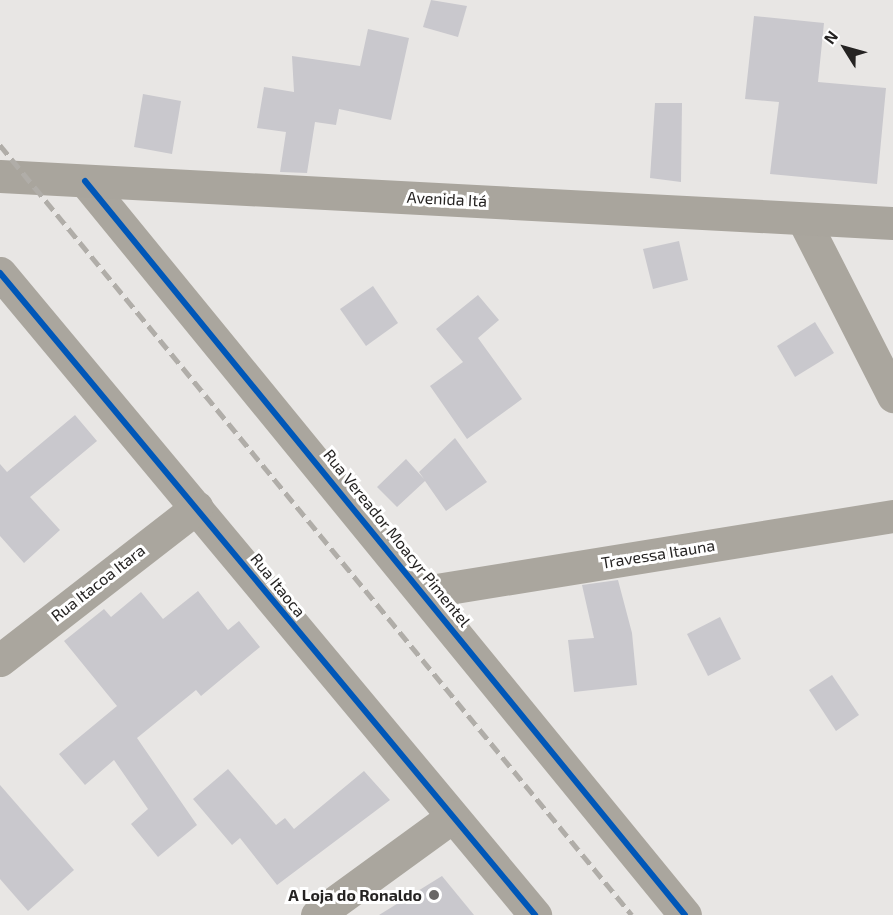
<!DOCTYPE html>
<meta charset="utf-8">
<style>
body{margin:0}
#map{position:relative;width:893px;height:915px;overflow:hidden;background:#e8e6e4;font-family:"Exo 2",sans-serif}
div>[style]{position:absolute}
.building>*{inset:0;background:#c9c8cd}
.street>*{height:33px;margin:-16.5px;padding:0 16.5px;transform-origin:16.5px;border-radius:16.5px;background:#aaa69e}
.secondary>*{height:33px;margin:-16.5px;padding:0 16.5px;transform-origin:16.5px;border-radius:16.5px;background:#a9a59d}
.rail>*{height:4.5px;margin-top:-2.25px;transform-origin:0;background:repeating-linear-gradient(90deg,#b0ada8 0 12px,transparent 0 18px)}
.cycleway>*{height:6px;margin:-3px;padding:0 3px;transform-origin:3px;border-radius:3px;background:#0057b8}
.dots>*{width:16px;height:16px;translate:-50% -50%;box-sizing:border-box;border:3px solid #fff;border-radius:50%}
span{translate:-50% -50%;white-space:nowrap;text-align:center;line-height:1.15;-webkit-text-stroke:6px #fff;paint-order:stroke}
.street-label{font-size:16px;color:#252322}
.poi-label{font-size:16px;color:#252322;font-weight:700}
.right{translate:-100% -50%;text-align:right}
.north{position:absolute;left:815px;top:18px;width:60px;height:60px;-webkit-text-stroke:4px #fff;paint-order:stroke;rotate:307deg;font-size:16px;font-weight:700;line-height:24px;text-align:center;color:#252322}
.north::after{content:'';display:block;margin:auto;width:21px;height:27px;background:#252322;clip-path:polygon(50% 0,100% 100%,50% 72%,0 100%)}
</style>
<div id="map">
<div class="building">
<div style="clip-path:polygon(431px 0,467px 6px,458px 37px,423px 27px)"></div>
<div style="clip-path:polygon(754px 16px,824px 23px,818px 82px,886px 88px,877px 184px,770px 174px,779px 102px,745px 99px)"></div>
<div style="clip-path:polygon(368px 29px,409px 38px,391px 120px,339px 109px,336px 125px,315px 122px,307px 173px,280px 172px,286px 132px,257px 128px,264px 87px,294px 92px,292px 56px,360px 66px)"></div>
<div style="clip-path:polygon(143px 94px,181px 101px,172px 154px,134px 147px)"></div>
<div style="clip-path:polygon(655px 103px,682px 103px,681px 182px,650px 178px)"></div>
<div style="clip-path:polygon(679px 241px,688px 280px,653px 289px,643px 249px)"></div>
<div style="clip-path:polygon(373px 286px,398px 323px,366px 346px,340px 309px)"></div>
<div style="clip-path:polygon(478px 295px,499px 320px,478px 338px,522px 399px,467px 439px,430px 386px,463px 362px,436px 329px)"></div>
<div style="clip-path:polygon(815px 322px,834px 353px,795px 377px,777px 346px)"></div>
<div style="clip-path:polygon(75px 415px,97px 441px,30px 497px,60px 530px,24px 563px,0 536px,0 464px,7px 472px)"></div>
<div style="clip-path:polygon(455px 438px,487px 482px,446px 511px,425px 481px,397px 507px,377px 487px,406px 459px,424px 479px,419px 472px)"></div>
<div style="clip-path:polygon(618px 580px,632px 633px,637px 685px,574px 692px,568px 640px,594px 638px,582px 585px)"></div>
<div style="clip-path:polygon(198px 591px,228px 630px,239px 621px,260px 647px,201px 696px,196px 690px,137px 738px,197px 825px,158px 857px,131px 824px,148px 809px,114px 760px,85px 785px,59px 754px,117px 706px,64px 641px,104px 609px,111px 617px,141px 592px,163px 619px)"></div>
<div style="clip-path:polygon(720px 617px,741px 659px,708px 676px,687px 634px)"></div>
<div style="clip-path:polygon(832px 675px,859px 715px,836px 731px,809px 690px)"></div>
<div style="clip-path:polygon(228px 769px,276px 825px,285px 818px,294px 829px,364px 771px,390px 800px,277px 885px,240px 838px,232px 845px,193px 799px)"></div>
<div style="clip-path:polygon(0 785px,74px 870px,28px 911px,0 879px)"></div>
<div style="clip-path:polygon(442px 876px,474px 915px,379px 915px)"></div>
</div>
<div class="street">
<div style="left:85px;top:181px;width:948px;rotate:50.74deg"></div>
<div style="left:803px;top:219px;width:199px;rotate:63deg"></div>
<div style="left:0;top:273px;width:836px;rotate:50.19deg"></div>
<div style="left:424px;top:592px;width:475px;rotate:-9.2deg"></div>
<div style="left:0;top:660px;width:249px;rotate:-37.8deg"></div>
<div style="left:317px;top:915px;width:167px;rotate:-36deg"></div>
</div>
<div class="secondary">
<div style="left:0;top:176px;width:894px;rotate:3.01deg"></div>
</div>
<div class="rail">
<div style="left:0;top:145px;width:996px;rotate:50.62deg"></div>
</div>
<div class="cycleway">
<div style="left:85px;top:181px;width:948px;rotate:50.74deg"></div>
<div style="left:0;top:273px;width:836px;rotate:50.19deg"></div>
</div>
<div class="dots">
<div style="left:434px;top:895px;background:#696766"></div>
</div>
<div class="street-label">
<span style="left:447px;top:199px;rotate:3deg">Avenida Itá</span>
<span style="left:397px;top:538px;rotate:51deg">Rua Vereador Moacyr Pimentel</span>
<span style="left:658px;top:554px;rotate:-9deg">Travessa Itauna</span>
<span style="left:98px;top:583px;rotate:-38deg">Rua Itacoa Itara</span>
<span style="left:278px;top:585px;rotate:51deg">Rua Itaoca</span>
</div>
<div class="poi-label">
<span class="right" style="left:422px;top:895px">A Loja do Ronaldo</span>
</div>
<div class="north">N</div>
</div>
